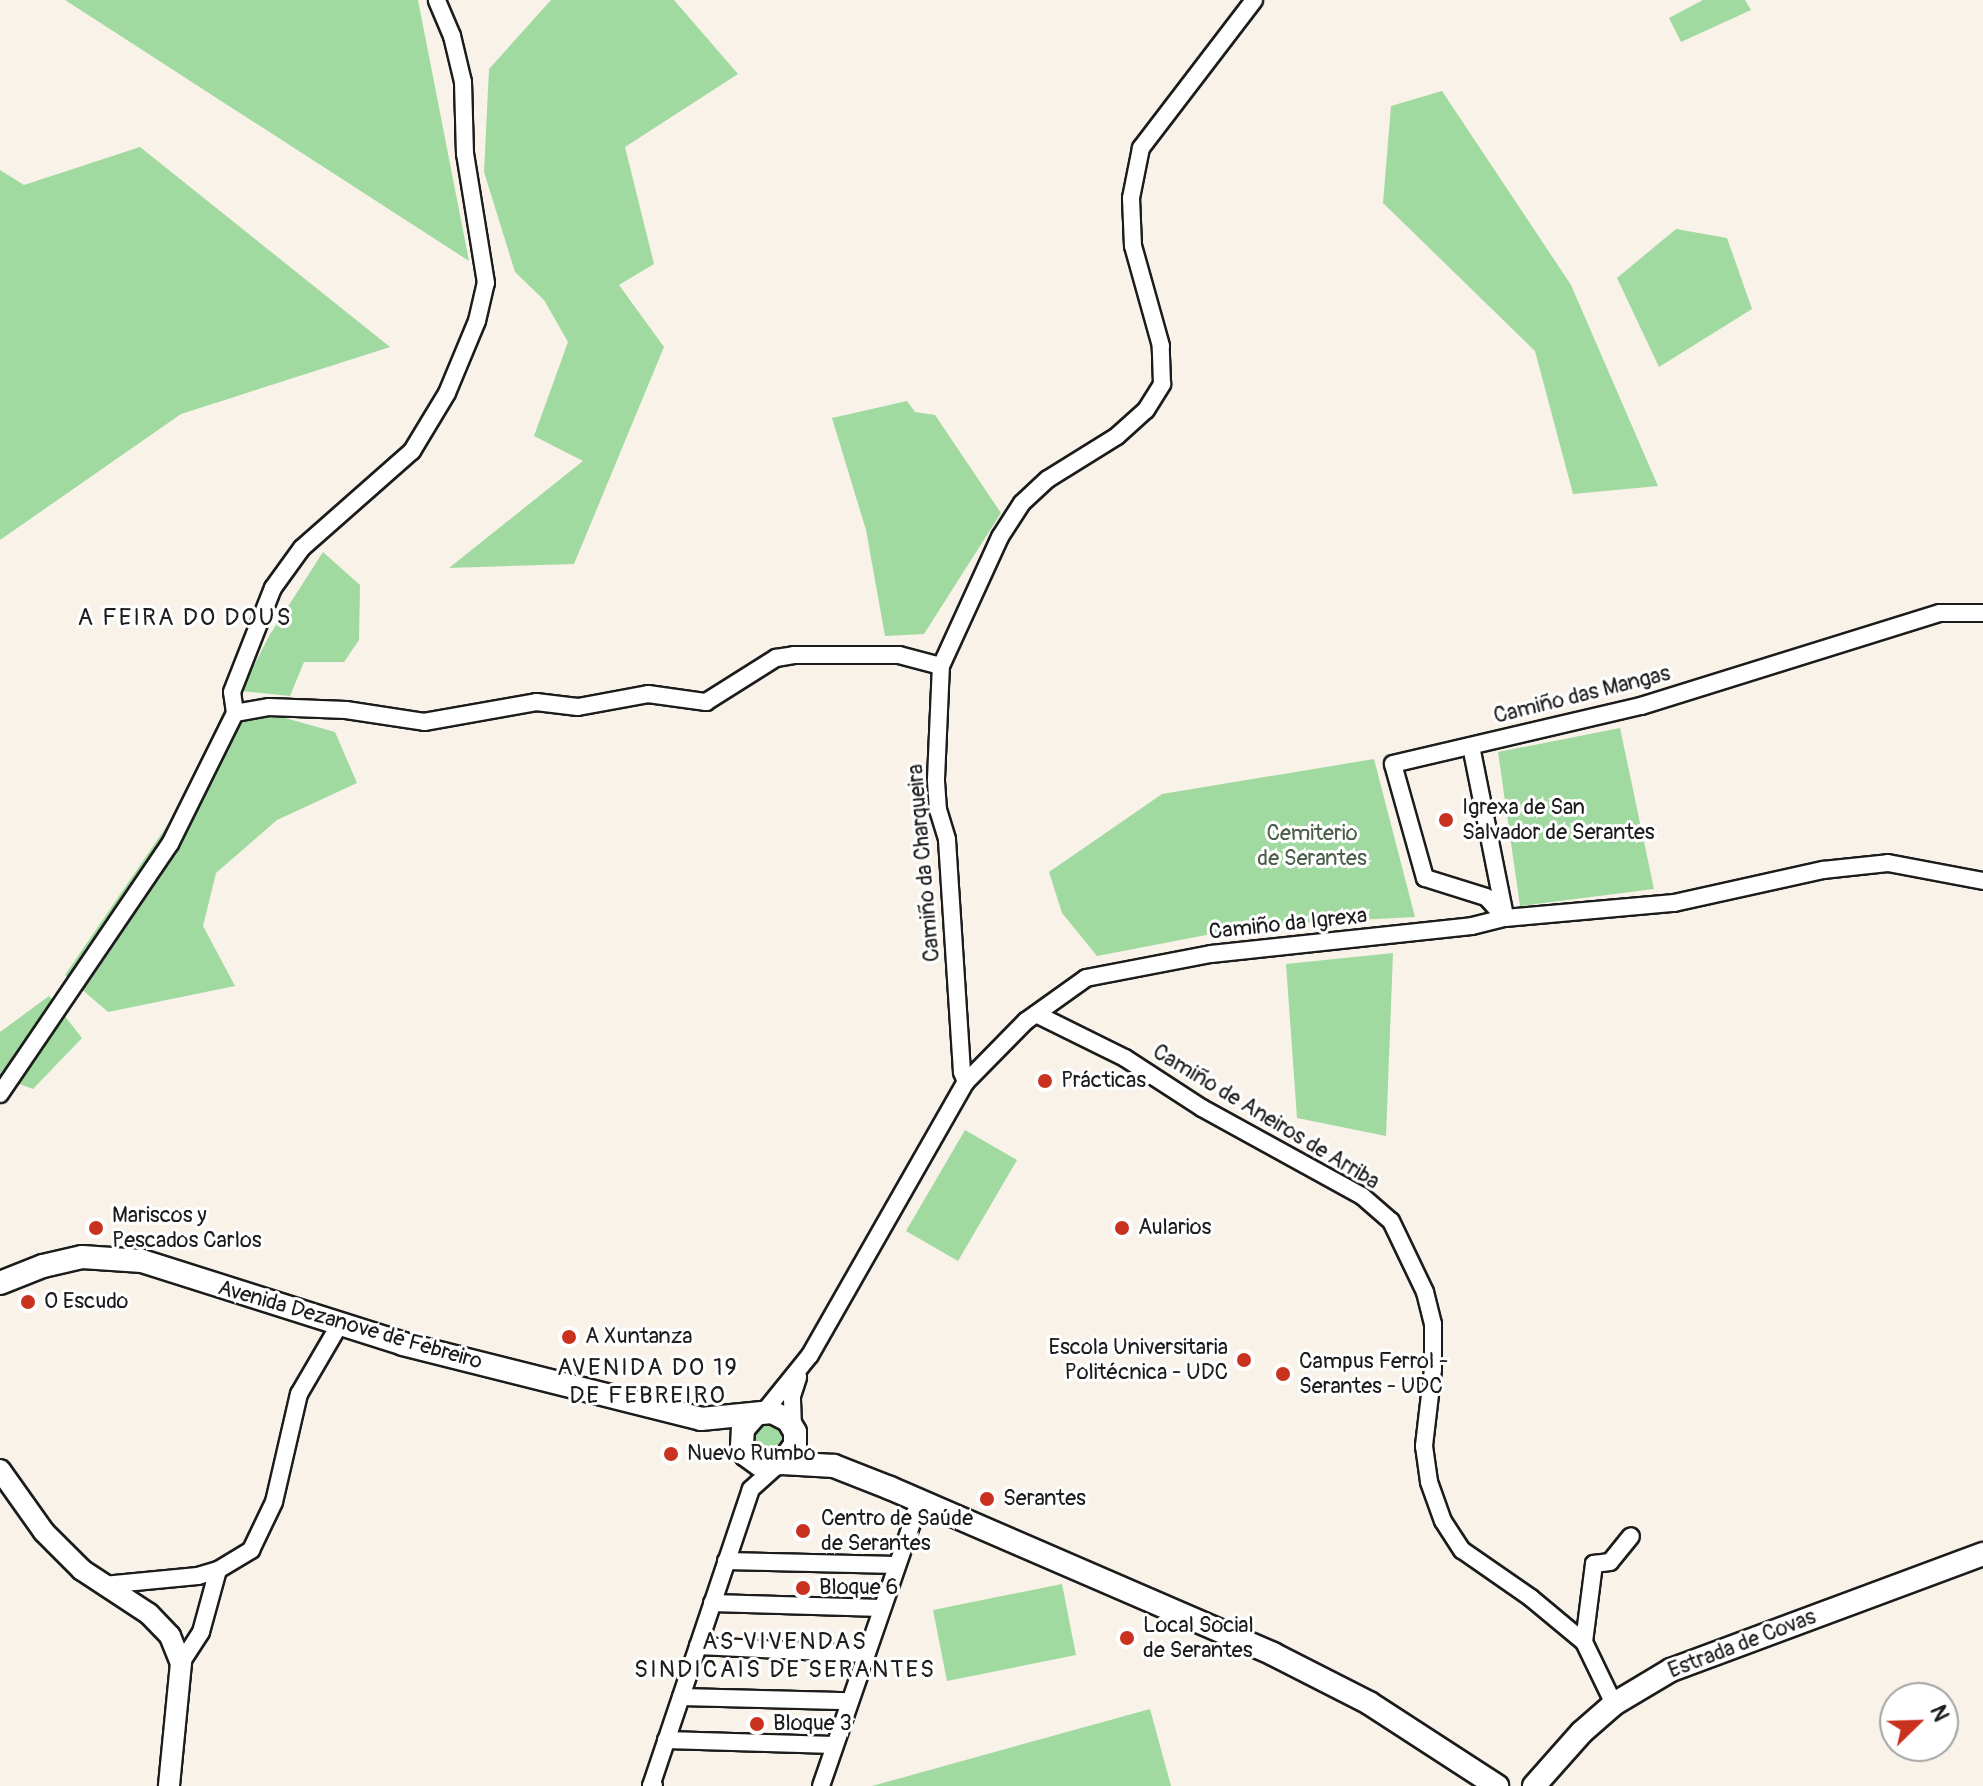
<!DOCTYPE html>
<meta charset="utf-8">
<style>
body{margin:0}
#map{position:relative;width:1983px;height:1786px;overflow:hidden;background:#f8f2e9;font-family:Pangolin,sans-serif}
div>[style]{position:absolute}
.green>*{inset:0;background:#a1daa0}
.round{border-radius:50%}
.roads{filter:drop-shadow(2px 0 #1c1c1c) drop-shadow(-2px 0 #1c1c1c) drop-shadow(0 2px #1c1c1c) drop-shadow(0 -2px #1c1c1c)}
.minor>*{height:16px;margin:-8px;padding:0 8px;transform-origin:8px;border-radius:8px;background:#fff}
.tertiary>*{height:20px;margin:-10px;padding:0 10px;transform-origin:10px;border-radius:10px;background:#fff}
.secondary>*{height:22px;margin:-11px;padding:0 11px;transform-origin:11px;border-radius:11px;background:#fff}
.dots>*{width:22px;height:22px;translate:-50% -50%;box-sizing:border-box;border:4px solid #fff;border-radius:50%}
span{translate:-50% -50%;white-space:nowrap;text-align:center;line-height:1.15;-webkit-text-stroke:6px #fff;paint-order:stroke}
.street-label{font-size:22px;color:#1c1c1c}
.poi-label{font-size:22px;color:#1c1c1c}
.left{translate:0 -50%;text-align:left}
.right{translate:-100% -50%;text-align:right}
.park-label{font-size:22px;color:#4b5e4a}
.neighbourhood-label{font-size:24px;color:#1c1c1c;letter-spacing:2px}
.north{position:absolute;left:1879px;top:1682px;width:80px;height:80px;box-sizing:border-box;background:#fff;border:2px solid #a4a4a4;border-radius:50%;rotate:67deg;font-size:22px;font-weight:700;line-height:32px;text-align:center;color:#1c1c1c}
.north::after{content:'';display:block;margin:auto;width:28px;height:36px;background:#c8321e;clip-path:polygon(50% 0,100% 100%,50% 72%,0 100%)}
</style>
<div id="map">
<div class="green">
<div style="clip-path:polygon(65px 0,418px 0,469px 261px)"></div>
<div style="clip-path:polygon(551px 0,674px 0,738px 74px,625px 147px,654px 264px,619px 285px,664px 347px,574px 564px,449px 568px,583px 461px,534px 436px,568px 342px,544px 300px,515px 272px,484px 172px,489px 69px)"></div>
<div style="clip-path:polygon(1703px 0,1745px 0,1751px 10px,1681px 42px,1669px 18px)"></div>
<div style="clip-path:polygon(1442px 91px,1571px 285px,1658px 486px,1573px 494px,1535px 351px,1383px 203px,1391px 106px)"></div>
<div style="clip-path:polygon(140px 147px,390px 347px,181px 414px,0 540px,0 170px,24px 185px)"></div>
<div style="clip-path:polygon(1676px 229px,1727px 238px,1752px 309px,1659px 367px,1617px 278px)"></div>
<div style="clip-path:polygon(907px 401px,915px 412px,935px 415px,1001px 513px,924px 634px,885px 636px,866px 530px,832px 418px)"></div>
<div style="clip-path:polygon(323px 552px,360px 585px,359px 640px,344px 662px,304px 662px,290px 696px,241px 691px,269px 636px)"></div>
<div style="clip-path:polygon(228px 702px,335px 732px,357px 783px,277px 820px,216px 873px,203px 926px,235px 986px,108px 1012px,65px 975px,175px 814px)"></div>
<div style="clip-path:polygon(1620px 728px,1654px 889px,1520px 906px,1498px 752px)"></div>
<div style="clip-path:polygon(1374px 759px,1415px 917px,1258px 925px,1097px 956px,1062px 913px,1049px 872px,1162px 794px)"></div>
<div style="clip-path:polygon(1393px 953px,1386px 1136px,1297px 1118px,1286px 964px)"></div>
<div style="clip-path:polygon(49px 996px,82px 1038px,33px 1089px,3px 1078px,0 1082px,0 1032px)"></div>
<div style="clip-path:polygon(965px 1130px,1017px 1160px,958px 1261px,906px 1231px)"></div>
<div class="round" style="left:755px;top:1424px;width:28px;height:28px"></div>
<div style="clip-path:polygon(1062px 1584px,1076px 1655px,947px 1681px,933px 1610px)"></div>
<div style="clip-path:polygon(1150px 1709px,1171px 1786px,872px 1786px)"></div>
</div>
<div class="roads">
<div class="minor">
<div style="left:235px;top:713px;width:35px;rotate:-10deg"></div>
<div style="left:269px;top:707px;width:77px;rotate:2.2deg"></div>
<div style="left:346px;top:710px;width:79px;rotate:8.7deg"></div>
<div style="left:424px;top:722px;width:114px;rotate:-10.1deg"></div>
<div style="left:536px;top:702px;width:42px;rotate:6.8deg"></div>
<div style="left:578px;top:707px;width:71px;rotate:-10.5deg"></div>
<div style="left:648px;top:694px;width:59px;rotate:7.9deg"></div>
<div style="left:706px;top:702px;width:83px;rotate:-32.2deg"></div>
<div style="left:776px;top:658px;width:18px;rotate:-9deg"></div>
<div style="left:794px;top:655px;width:105px"></div>
<div style="left:899px;top:655px;width:43px;rotate:14.7deg"></div>
<div style="left:1471px;top:746px;width:173px;rotate:78.7deg"></div>
<div style="left:1505px;top:918px;width:28px;rotate:-132deg"></div>
<div style="left:1486px;top:897px;width:64px;rotate:-162.7deg"></div>
<div style="left:1425px;top:878px;width:118px;rotate:-105.7deg"></div>
<div style="left:1393px;top:764px;width:255px;rotate:-13.2deg"></div>
<div style="left:1641px;top:706px;width:313px;rotate:-17.3deg"></div>
<div style="left:1940px;top:613px;width:43px"></div>
<div style="left:1036px;top:1014px;width:99px;rotate:26.3deg"></div>
<div style="left:1125px;top:1058px;width:92px;rotate:33deg"></div>
<div style="left:1202px;top:1108px;width:183px;rotate:28.8deg"></div>
<div style="left:1362px;top:1196px;width:38px;rotate:41deg"></div>
<div style="left:1391px;top:1221px;width:79px;rotate:64.4deg"></div>
<div style="left:1425px;top:1292px;width:33px;rotate:76deg"></div>
<div style="left:1433px;top:1324px;width:45px;rotate:90deg"></div>
<div style="left:1433px;top:1369px;width:78px;rotate:96.7deg"></div>
<div style="left:1424px;top:1446px;width:36px;rotate:82deg"></div>
<div style="left:1429px;top:1482px;width:41px;rotate:70.3deg"></div>
<div style="left:1443px;top:1521px;width:35px;rotate:57deg"></div>
<div style="left:1462px;top:1550px;width:84px;rotate:34.8deg"></div>
<div style="left:1531px;top:1598px;width:69px;rotate:39.7deg"></div>
<div style="left:1584px;top:1642px;width:69px;rotate:64.2deg"></div>
<div style="left:966px;top:1082px;width:11px;rotate:-112deg"></div>
<div style="left:962px;top:1072px;width:233px;rotate:-93.7deg"></div>
<div style="left:947px;top:839px;width:30px;rotate:-107deg"></div>
<div style="left:938px;top:810px;width:31px;rotate:-94deg"></div>
<div style="left:936px;top:779px;width:113px;rotate:-87.5deg"></div>
<div style="left:941px;top:666px;width:142px;rotate:-65.4deg"></div>
<div style="left:1000px;top:537px;width:40px;rotate:-57.1deg"></div>
<div style="left:1022px;top:503px;width:35px;rotate:-43deg"></div>
<div style="left:1048px;top:479px;width:81px;rotate:-31.9deg"></div>
<div style="left:1117px;top:436px;width:39px;rotate:-42deg"></div>
<div style="left:1146px;top:410px;width:31px;rotate:-58deg"></div>
<div style="left:1162px;top:384px;width:38px;rotate:-92deg"></div>
<div style="left:1161px;top:346px;width:104px;rotate:-105.6deg"></div>
<div style="left:1133px;top:246px;width:48px;rotate:-92.4deg"></div>
<div style="left:1131px;top:198px;width:51px;rotate:-78.7deg"></div>
<div style="left:1141px;top:148px;width:186px;rotate:-52.6deg"></div>
<div style="left:0;top:1094px;width:302px;rotate:-55.8deg"></div>
<div style="left:170px;top:844px;width:146px;rotate:-63.6deg"></div>
<div style="left:235px;top:713px;width:21px;rotate:-98deg"></div>
<div style="left:232px;top:692px;width:112px;rotate:-68.5deg"></div>
<div style="left:273px;top:588px;width:49px;rotate:-54.1deg"></div>
<div style="left:302px;top:548px;width:147px;rotate:-41.4deg"></div>
<div style="left:412px;top:451px;width:68px;rotate:-58.9deg"></div>
<div style="left:447px;top:393px;width:78px;rotate:-67.4deg"></div>
<div style="left:477px;top:321px;width:39px;rotate:-77deg"></div>
<div style="left:486px;top:283px;width:131px;rotate:-99.2deg"></div>
<div style="left:465px;top:154px;width:72px;rotate:-91.6deg"></div>
<div style="left:463px;top:82px;width:47px;rotate:-103.4deg"></div>
<div style="left:452px;top:36px;width:39px;rotate:-113deg"></div>
<div style="left:764px;top:1412px;width:73px;rotate:-51.1deg"></div>
<div style="left:810px;top:1355px;width:314px;rotate:-60.3deg"></div>
<div style="left:966px;top:1082px;width:86px;rotate:-45.5deg"></div>
<div style="left:1026px;top:1021px;width:74px;rotate:-35.6deg"></div>
<div style="left:1086px;top:978px;width:127px;rotate:-10.9deg"></div>
<div style="left:1211px;top:954px;width:262px;rotate:-6.1deg"></div>
<div style="left:1472px;top:926px;width:34px;rotate:-14deg"></div>
<div style="left:1505px;top:918px;width:170px;rotate:-5.1deg"></div>
<div style="left:1674px;top:903px;width:153px;rotate:-12.5deg"></div>
<div style="left:1823px;top:870px;width:65px;rotate:-6.1deg"></div>
<div style="left:1888px;top:863px;width:97px;rotate:10.7deg"></div>
<div style="left:793px;top:1428px;width:32px;rotate:-92deg"></div>
<div style="left:792px;top:1396px;width:20px;rotate:-72deg"></div>
<div style="left:726px;top:1561px;width:171px;rotate:1.3deg"></div>
<div style="left:104px;top:1585px;width:94px;rotate:-5.5deg"></div>
<div style="left:198px;top:1576px;width:21px;rotate:-17deg"></div>
<div style="left:218px;top:1570px;width:39px;rotate:-31deg"></div>
<div style="left:251px;top:1550px;width:53px;rotate:-64.4deg"></div>
<div style="left:274px;top:1502px;width:111px;rotate:-77deg"></div>
<div style="left:299px;top:1394px;width:83px;rotate:-59.7deg"></div>
<div style="left:712px;top:1603px;width:170px;rotate:1.7deg"></div>
<div style="left:1584px;top:1642px;width:79px;rotate:-82.7deg"></div>
<div style="left:1594px;top:1564px;width:16px;rotate:-7deg"></div>
<div style="left:1610px;top:1562px;width:33px;rotate:-51deg"></div>
<div style="left:698px;top:1646px;width:168px;rotate:2.7deg"></div>
<div style="left:181px;top:1663px;width:37px;rotate:-57deg"></div>
<div style="left:201px;top:1632px;width:64px;rotate:-74.7deg"></div>
<div style="left:681px;top:1697px;width:169px;rotate:1.4deg"></div>
<div style="left:666px;top:1740px;width:168px;rotate:1.7deg"></div>
<div style="left:654px;top:1786px;width:3px;rotate:180deg"></div>
<div style="left:651px;top:1786px;width:313px;rotate:-71.4deg"></div>
<div style="left:751px;top:1489px;width:36px;rotate:-42deg"></div>
<div style="left:821px;top:1786px;width:303px;rotate:-70.9deg"></div>
</div>
<div class="tertiary">
<div style="left:0;top:1470px;width:76px;rotate:54.6deg"></div>
<div style="left:44px;top:1532px;width:54px;rotate:45deg"></div>
<div style="left:82px;top:1570px;width:80px;rotate:33.3deg"></div>
<div style="left:149px;top:1614px;width:30px;rotate:46deg"></div>
<div style="left:170px;top:1636px;width:29px;rotate:68deg"></div>
<div style="left:181px;top:1663px;width:124px;rotate:95.6deg"></div>
</div>
<div class="secondary">
<div style="left:0;top:1283px;width:46px;rotate:-21.6deg"></div>
<div style="left:43px;top:1266px;width:40px;rotate:-13deg"></div>
<div style="left:82px;top:1257px;width:60px;rotate:3.8deg"></div>
<div style="left:142px;top:1261px;width:274px;rotate:17.6deg"></div>
<div style="left:403px;top:1344px;width:307px;rotate:14.1deg"></div>
<div style="left:701px;top:1419px;width:71px;rotate:-5.6deg"></div>
<div style="left:772px;top:1412px;width:18px;rotate:27deg"></div>
<div style="left:788px;top:1420px;width:14px;rotate:60deg"></div>
<div style="left:795px;top:1432px;width:13px;rotate:90deg"></div>
<div style="left:795px;top:1445px;width:22px;rotate:126deg"></div>
<div style="left:782px;top:1463px;width:22px;rotate:175deg"></div>
<div style="left:760px;top:1465px;width:17px;rotate:-144deg"></div>
<div style="left:746px;top:1455px;width:10px;rotate:-114deg"></div>
<div style="left:742px;top:1446px;width:17px;rotate:-87deg"></div>
<div style="left:743px;top:1429px;width:18px;rotate:-49deg"></div>
<div style="left:782px;top:1463px;width:52px;rotate:3.3deg"></div>
<div style="left:834px;top:1466px;width:60px;rotate:21.4deg"></div>
<div style="left:890px;top:1488px;width:417px;rotate:23.4deg"></div>
<div style="left:1273px;top:1654px;width:108px;rotate:27deg"></div>
<div style="left:1369px;top:1703px;width:153px;rotate:33deg"></div>
<div style="left:1534px;top:1786px;width:72px;rotate:-48.4deg"></div>
<div style="left:1582px;top:1732px;width:43px;rotate:-41.2deg"></div>
<div style="left:1614px;top:1704px;width:66px;rotate:-30.8deg"></div>
<div style="left:1671px;top:1670px;width:333px;rotate:-20.4deg"></div>
</div>
</div>
<div class="dots">
<div style="left:1446px;top:820px;background:#c8321e"></div>
<div style="left:1045px;top:1081px;background:#c8321e"></div>
<div style="left:96px;top:1228px;background:#c8321e"></div>
<div style="left:1122px;top:1228px;background:#c8321e"></div>
<div style="left:28px;top:1302px;background:#c8321e"></div>
<div style="left:569px;top:1337px;background:#c8321e"></div>
<div style="left:1244px;top:1360px;background:#c8321e"></div>
<div style="left:1283px;top:1374px;background:#c8321e"></div>
<div style="left:671px;top:1454px;background:#c8321e"></div>
<div style="left:987px;top:1499px;background:#c8321e"></div>
<div style="left:803px;top:1531px;background:#c8321e"></div>
<div style="left:803px;top:1588px;background:#c8321e"></div>
<div style="left:1127px;top:1638px;background:#c8321e"></div>
<div style="left:757px;top:1724px;background:#c8321e"></div>
</div>
<div class="street-label">
<span style="left:1582px;top:695px;rotate:-14deg">Camiño das Mangas</span>
<span style="left:924px;top:863px;rotate:-95deg">Camiño da Charqueira</span>
<span style="left:1288px;top:924px;rotate:-6deg">Camiño da Igrexa</span>
<span style="left:1266px;top:1117px;rotate:31deg">Camiño de Aneiros de Arriba</span>
<span style="left:350px;top:1325px;rotate:16deg">Avenida Dezanove de Febreiro</span>
<span style="left:1742px;top:1644px;rotate:-21deg">Estrada de Covas</span>
</div>
<div class="poi-label">
<span class="left" style="left:1462px;top:820px">Igrexa de San<br>Salvador de Serantes</span>
<span class="left" style="left:1061px;top:1081px">Prácticas</span>
<span class="left" style="left:112px;top:1228px">Mariscos y<br>Pescados Carlos</span>
<span class="left" style="left:1138px;top:1228px">Aularios</span>
<span class="left" style="left:44px;top:1302px">O Escudo</span>
<span class="left" style="left:585px;top:1337px">A Xuntanza</span>
<span class="right" style="left:1228px;top:1360px">Escola Universitaria<br>Politécnica - UDC</span>
<span class="left" style="left:1299px;top:1374px">Campus Ferrol -<br>Serantes - UDC</span>
<span class="left" style="left:687px;top:1454px">Nuevo Rumbo</span>
<span class="left" style="left:1003px;top:1499px">Serantes</span>
<span class="left" style="left:821px;top:1531px">Centro de Saúde<br>de Serantes</span>
<span class="left" style="left:819px;top:1588px">Bloque 6</span>
<span class="left" style="left:1143px;top:1638px">Local Social<br>de Serantes</span>
<span class="left" style="left:773px;top:1724px">Bloque 3</span>
</div>
<div class="park-label">
<span style="left:1312px;top:846px">Cemiterio<br>de Serantes</span>
</div>
<div class="neighbourhood-label">
<span style="left:185px;top:618px">A FEIRA DO DOUS</span>
<span style="left:648px;top:1382px">AVENIDA DO 19<br>DE FEBREIRO</span>
<span style="left:785px;top:1656px">AS VIVENDAS<br>SINDICAIS DE SERANTES</span>
</div>
<div class="north">N</div>
</div>
